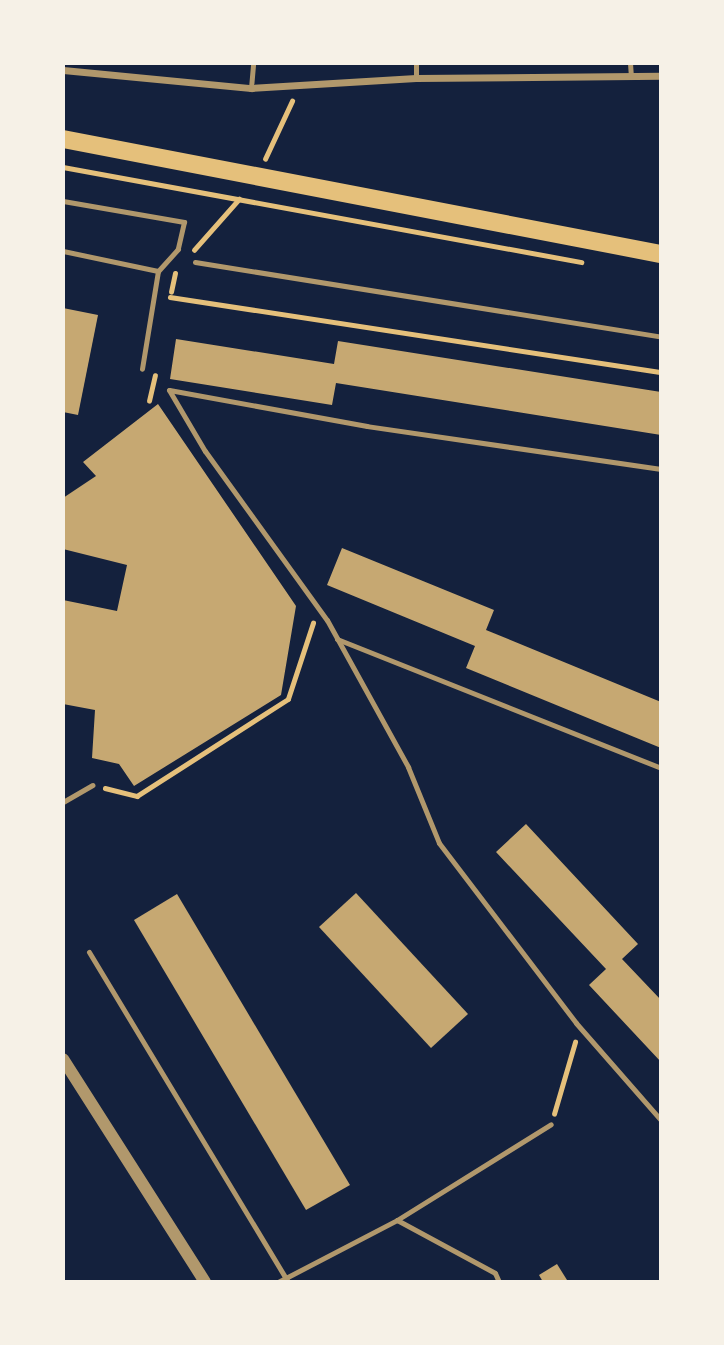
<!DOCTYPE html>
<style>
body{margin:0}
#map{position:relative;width:724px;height:1345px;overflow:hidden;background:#14213d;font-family:"PT Sans",sans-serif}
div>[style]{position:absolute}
.building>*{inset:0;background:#c6a872}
.path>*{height:4.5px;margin:-2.25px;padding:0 2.25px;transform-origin:2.25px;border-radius:2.25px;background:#e5c07b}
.service>*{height:5px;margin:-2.5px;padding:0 2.5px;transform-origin:2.5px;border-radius:2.5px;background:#b1986c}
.minor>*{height:7px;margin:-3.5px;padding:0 3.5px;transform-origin:3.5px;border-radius:3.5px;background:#b1986c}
.tertiary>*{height:12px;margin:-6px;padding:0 6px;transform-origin:6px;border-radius:6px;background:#b1986c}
.primary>*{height:18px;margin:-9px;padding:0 9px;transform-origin:9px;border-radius:9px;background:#e5c07b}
span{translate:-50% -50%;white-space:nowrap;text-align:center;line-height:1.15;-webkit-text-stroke:5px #f6f1e7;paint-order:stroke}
.frame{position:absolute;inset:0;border:65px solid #f6f1e7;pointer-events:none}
</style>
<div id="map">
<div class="building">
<div style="clip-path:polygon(63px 308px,98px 315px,78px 415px,63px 412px)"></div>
<div style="clip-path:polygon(176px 339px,334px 364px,338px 341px,661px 392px,661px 435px,336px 383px,332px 405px,170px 379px)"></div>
<div style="clip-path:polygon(158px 404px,296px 606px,281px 695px,134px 786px,119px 764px,92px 758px,95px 710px,63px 704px,63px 600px,117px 611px,127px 565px,63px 549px,63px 498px,96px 476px,83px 462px)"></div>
<div style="clip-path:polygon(342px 548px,494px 610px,486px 630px,661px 702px,661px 748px,466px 668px,475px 646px,327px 585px)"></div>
<div style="clip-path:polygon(526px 824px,638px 944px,622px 959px,661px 1000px,661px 1062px,589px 985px,606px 969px,496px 852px)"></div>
<div style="clip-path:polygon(356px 893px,468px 1014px,431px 1048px,319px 927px)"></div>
<div style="clip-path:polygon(177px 894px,350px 1185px,306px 1210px,134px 920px)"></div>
<div style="clip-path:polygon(557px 1264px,567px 1280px,543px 1282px,539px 1275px)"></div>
</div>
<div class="path">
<div style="left:265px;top:159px;width:64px;rotate:-65deg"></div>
<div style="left:63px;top:167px;width:527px;rotate:10.39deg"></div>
<div style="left:194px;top:250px;width:68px;rotate:-48.6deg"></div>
<div style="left:171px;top:292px;width:19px;rotate:-78deg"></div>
<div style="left:170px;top:297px;width:497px;rotate:8.7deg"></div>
<div style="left:149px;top:401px;width:26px;rotate:-77deg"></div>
<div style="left:105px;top:788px;width:33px;rotate:14deg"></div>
<div style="left:137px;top:796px;width:179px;rotate:-32.7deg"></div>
<div style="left:288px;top:699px;width:80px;rotate:-71.8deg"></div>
<div style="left:554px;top:1114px;width:75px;rotate:-73.7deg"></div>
</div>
<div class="service">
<div style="left:416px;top:63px;width:15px;rotate:90deg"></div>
<div style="left:630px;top:63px;width:13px;rotate:86deg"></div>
<div style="left:251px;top:88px;width:25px;rotate:-85deg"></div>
<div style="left:63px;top:201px;width:123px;rotate:9.8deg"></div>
<div style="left:184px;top:222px;width:28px;rotate:103deg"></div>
<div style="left:178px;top:249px;width:30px;rotate:132deg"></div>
<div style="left:158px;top:271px;width:99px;rotate:99.3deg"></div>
<div style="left:63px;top:251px;width:97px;rotate:11.9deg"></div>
<div style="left:195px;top:262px;width:472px;rotate:9.1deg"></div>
<div style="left:661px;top:469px;width:297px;rotate:-171.7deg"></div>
<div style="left:367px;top:426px;width:201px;rotate:-169.7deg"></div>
<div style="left:169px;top:390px;width:71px;rotate:59.5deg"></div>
<div style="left:205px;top:451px;width:208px;rotate:54.2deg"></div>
<div style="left:327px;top:620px;width:168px;rotate:61.1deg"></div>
<div style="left:408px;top:767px;width:82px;rotate:67.8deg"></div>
<div style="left:439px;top:843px;width:226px;rotate:52.7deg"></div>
<div style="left:576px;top:1023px;width:129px;rotate:48.8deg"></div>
<div style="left:337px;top:639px;width:349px;rotate:21.7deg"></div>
<div style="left:63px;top:802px;width:34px;rotate:-30deg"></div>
<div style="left:89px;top:952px;width:385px;rotate:58.9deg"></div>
<div style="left:397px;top:1220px;width:111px;rotate:28.4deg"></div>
<div style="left:495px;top:1273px;width:10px;rotate:66deg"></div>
<div style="left:278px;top:1282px;width:134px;rotate:-27.5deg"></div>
<div style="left:397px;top:1220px;width:181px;rotate:-31.9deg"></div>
</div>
<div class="minor">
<div style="left:63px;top:70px;width:189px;rotate:5.5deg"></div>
<div style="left:251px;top:88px;width:165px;rotate:-3.5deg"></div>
<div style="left:416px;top:78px;width:245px;rotate:-0.5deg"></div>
</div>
<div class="tertiary">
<div style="left:63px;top:1059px;width:264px;rotate:57.5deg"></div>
</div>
<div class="primary">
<div style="left:63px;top:139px;width:609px;rotate:10.89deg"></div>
</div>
<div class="frame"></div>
</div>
